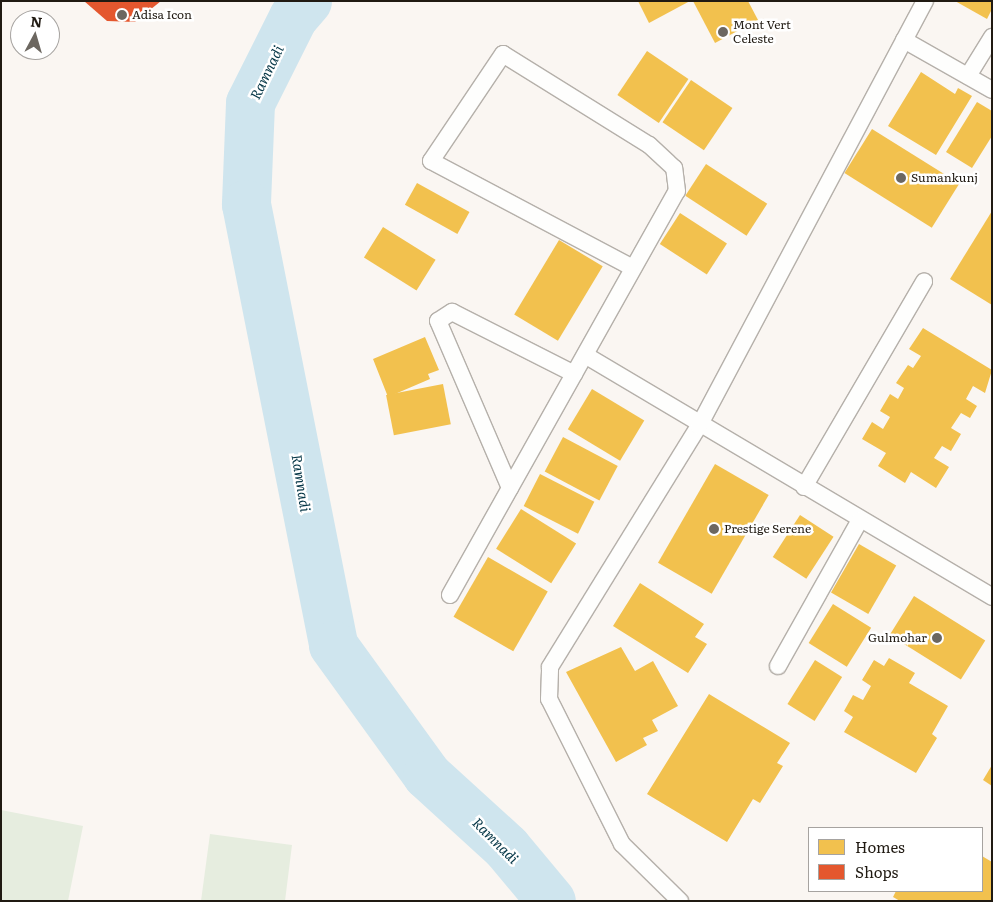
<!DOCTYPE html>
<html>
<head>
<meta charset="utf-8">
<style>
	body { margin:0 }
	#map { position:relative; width:993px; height:902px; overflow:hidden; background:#faf6f2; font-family:Literata,serif }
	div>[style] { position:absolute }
	.green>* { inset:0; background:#e6eddf }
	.homes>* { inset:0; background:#f2c14e; transform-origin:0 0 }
	.shops>* { inset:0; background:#e4572e }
	.river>* { height:49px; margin:-24.5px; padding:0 24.5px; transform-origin:24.5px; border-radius:24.5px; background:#cfe5ee }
	.roads { filter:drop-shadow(1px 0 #b5b0aa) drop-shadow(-1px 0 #b5b0aa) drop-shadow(0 1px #b5b0aa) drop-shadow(0 -1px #b5b0aa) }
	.service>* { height:16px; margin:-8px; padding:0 8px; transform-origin:8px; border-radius:8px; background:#fefefd }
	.dots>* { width:14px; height:14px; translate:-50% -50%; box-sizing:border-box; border:2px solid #fff; border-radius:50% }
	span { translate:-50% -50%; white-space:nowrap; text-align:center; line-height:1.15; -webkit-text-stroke:5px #fff; paint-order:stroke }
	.poi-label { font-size:12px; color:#201a12 }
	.left { translate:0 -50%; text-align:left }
	.right { translate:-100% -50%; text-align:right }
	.water-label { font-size:14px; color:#053646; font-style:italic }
	.frame { position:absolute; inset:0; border:2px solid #201a12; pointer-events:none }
	.legend { position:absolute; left:808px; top:827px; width:175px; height:65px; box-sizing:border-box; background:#fff; border:1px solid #a6a3a0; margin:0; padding:6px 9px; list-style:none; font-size:15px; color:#201a12 }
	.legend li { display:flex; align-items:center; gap:10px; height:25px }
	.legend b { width:25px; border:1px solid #a6a3a0 }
	.north { position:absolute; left:10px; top:10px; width:50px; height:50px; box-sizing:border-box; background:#fff; border:1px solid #a6a3a0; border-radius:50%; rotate:6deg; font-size:14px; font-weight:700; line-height:20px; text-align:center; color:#201a12 }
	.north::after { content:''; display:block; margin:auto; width:18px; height:22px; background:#6c6760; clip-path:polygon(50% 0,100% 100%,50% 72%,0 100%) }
</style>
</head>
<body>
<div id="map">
	<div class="green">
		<div style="clip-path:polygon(1px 810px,83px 826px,68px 901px,1px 901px)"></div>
		<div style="clip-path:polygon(210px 834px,292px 845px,285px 901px,201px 901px)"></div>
	</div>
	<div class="homes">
		<div style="clip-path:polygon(638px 1px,690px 1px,649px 23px)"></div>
		<div style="clip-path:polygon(693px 1px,748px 1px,758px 20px,715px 43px)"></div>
		<div style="clip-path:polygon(955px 1px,992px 1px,992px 9px,987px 19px)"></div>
		<div style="left:647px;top:51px;width:50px;height:53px;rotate:34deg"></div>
		<div style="clip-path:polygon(921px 72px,955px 94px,958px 88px,972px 96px,936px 155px,888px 126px)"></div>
		<div style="left:691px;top:80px;width:50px;height:51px;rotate:34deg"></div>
		<div style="clip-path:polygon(977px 102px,992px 111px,992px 136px,972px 168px,946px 152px)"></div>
		<div style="left:872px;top:129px;width:103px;height:52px;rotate:32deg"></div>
		<div style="left:706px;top:164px;width:73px;height:38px;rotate:33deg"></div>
		<div style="left:417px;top:183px;width:60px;height:25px;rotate:29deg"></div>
		<div style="clip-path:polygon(992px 211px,992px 305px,950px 279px)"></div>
		<div style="left:680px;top:213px;width:56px;height:37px;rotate:33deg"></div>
		<div style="left:383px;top:227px;width:62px;height:36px;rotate:32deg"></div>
		<div style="left:559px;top:240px;width:51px;height:87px;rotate:31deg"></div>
		<div style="clip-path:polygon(923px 328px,992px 370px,985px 393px,973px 386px,966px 399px,977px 406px,970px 418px,961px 413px,951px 428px,961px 434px,951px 451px,942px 446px,934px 458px,949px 467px,936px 488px,911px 472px,905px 483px,878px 466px,886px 453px,862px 439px,872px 422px,883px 429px,890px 417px,880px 411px,890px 394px,898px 399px,904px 388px,896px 383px,908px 365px,913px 368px,921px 356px,909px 349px)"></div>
		<div style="clip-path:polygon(425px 337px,439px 370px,428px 374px,430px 379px,388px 397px,373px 359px)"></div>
		<div style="left:443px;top:384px;width:41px;height:58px;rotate:79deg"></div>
		<div style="left:592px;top:389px;width:61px;height:47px;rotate:31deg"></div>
		<div style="left:563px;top:437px;width:62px;height:39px;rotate:28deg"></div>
		<div style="left:715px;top:464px;width:62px;height:114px;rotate:30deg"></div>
		<div style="left:540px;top:474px;width:61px;height:36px;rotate:27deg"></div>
		<div style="left:521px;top:509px;width:65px;height:47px;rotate:32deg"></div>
		<div style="left:800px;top:515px;width:40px;height:50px;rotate:33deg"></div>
		<div style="left:859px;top:544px;width:43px;height:56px;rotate:30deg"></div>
		<div style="left:488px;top:557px;width:69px;height:69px;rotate:30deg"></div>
		<div style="clip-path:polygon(640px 583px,704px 624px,695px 637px,707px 644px,688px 673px,613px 626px)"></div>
		<div style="left:914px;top:596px;width:84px;height:46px;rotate:32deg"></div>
		<div style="left:833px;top:604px;width:45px;height:46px;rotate:32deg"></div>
		<div style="clip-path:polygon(621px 647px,635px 671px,653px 661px,678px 706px,652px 720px,658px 731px,643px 738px,647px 745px,616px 762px,566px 672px)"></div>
		<div style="clip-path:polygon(889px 658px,915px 673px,909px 683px,948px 706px,932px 734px,937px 738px,916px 773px,844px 732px,853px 717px,844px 711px,853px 695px,863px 700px,871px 686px,862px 680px,874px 660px,884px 666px)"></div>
		<div style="left:815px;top:660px;width:32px;height:52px;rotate:32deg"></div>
		<div style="clip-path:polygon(709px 694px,790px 743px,777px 763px,783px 766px,760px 803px,753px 799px,727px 842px,647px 794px)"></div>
		<div style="clip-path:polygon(992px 765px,992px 786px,983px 780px)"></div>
		<div style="clip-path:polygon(982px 856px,992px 862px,992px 901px,900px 901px,893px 897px,896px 891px,982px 891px)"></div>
	</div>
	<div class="shops">
		<div style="clip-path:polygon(84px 1px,161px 1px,135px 22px,107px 21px)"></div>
	</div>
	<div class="river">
		<div style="left:307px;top:1px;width:21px;rotate:131deg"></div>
		<div style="left:293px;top:17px;width:96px;rotate:116.6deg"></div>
		<div style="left:250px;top:103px;width:101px;rotate:92.3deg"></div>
		<div style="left:246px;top:204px;width:449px;rotate:78.8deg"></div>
		<div style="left:333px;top:645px;width:160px;rotate:54.1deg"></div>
		<div style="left:427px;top:775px;width:107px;rotate:42.3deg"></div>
		<div style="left:506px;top:847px;width:70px;rotate:50.2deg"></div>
	</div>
	<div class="roads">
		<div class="service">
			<div style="left:904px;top:40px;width:101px;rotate:29.6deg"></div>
			<div style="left:968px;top:76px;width:46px;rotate:-58.4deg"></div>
			<div style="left:585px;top:355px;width:474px;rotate:30.7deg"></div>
			<div style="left:804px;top:487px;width:238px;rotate:-59.7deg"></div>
			<div style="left:510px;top:488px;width:182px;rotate:-113.3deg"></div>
			<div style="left:438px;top:321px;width:17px;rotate:-33deg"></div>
			<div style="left:452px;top:312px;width:137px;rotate:26.9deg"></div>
			<div style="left:450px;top:595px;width:463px;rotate:-60.7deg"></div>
			<div style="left:677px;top:191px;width:23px;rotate:-97deg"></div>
			<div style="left:674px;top:168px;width:34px;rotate:-137deg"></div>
			<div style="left:649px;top:145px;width:172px;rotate:-148.1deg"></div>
			<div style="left:503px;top:54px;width:129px;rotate:123.9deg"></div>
			<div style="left:431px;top:161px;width:226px;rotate:27.9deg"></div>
			<div style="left:778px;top:666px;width:167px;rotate:-60.7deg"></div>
			<div style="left:680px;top:901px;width:81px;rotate:-135.5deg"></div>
			<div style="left:622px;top:844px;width:162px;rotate:-116.7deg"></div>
			<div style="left:549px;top:699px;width:32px;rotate:-88deg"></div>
			<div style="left:550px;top:667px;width:283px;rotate:-58.3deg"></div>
			<div style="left:699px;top:426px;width:481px;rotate:-62deg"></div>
		</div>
	</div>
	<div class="dots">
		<div style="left:122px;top:15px;background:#6c6760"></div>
		<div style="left:723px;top:32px;background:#6c6760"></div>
		<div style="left:901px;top:178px;background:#6c6760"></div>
		<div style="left:714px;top:529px;background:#6c6760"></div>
		<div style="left:937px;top:638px;background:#6c6760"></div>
	</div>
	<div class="poi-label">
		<span class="left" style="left:132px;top:15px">Adisa Icon</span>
		<span class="left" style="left:733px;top:32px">Mont Vert<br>Celeste</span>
		<span class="left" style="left:911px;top:178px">Sumankunj</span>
		<span class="left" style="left:724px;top:529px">Prestige Serene</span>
		<span class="right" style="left:927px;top:638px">Gulmohar</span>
	</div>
	<div class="water-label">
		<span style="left:266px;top:72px;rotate:-64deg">Ramnadi</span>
		<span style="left:302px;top:483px;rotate:81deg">Ramnadi</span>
		<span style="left:496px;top:840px;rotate:45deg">Ramnadi</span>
	</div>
	<div class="frame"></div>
	<ul class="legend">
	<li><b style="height:14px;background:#f2c14e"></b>Homes</li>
	<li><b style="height:14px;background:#e4572e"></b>Shops</li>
	</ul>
	<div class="north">N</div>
</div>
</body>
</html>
